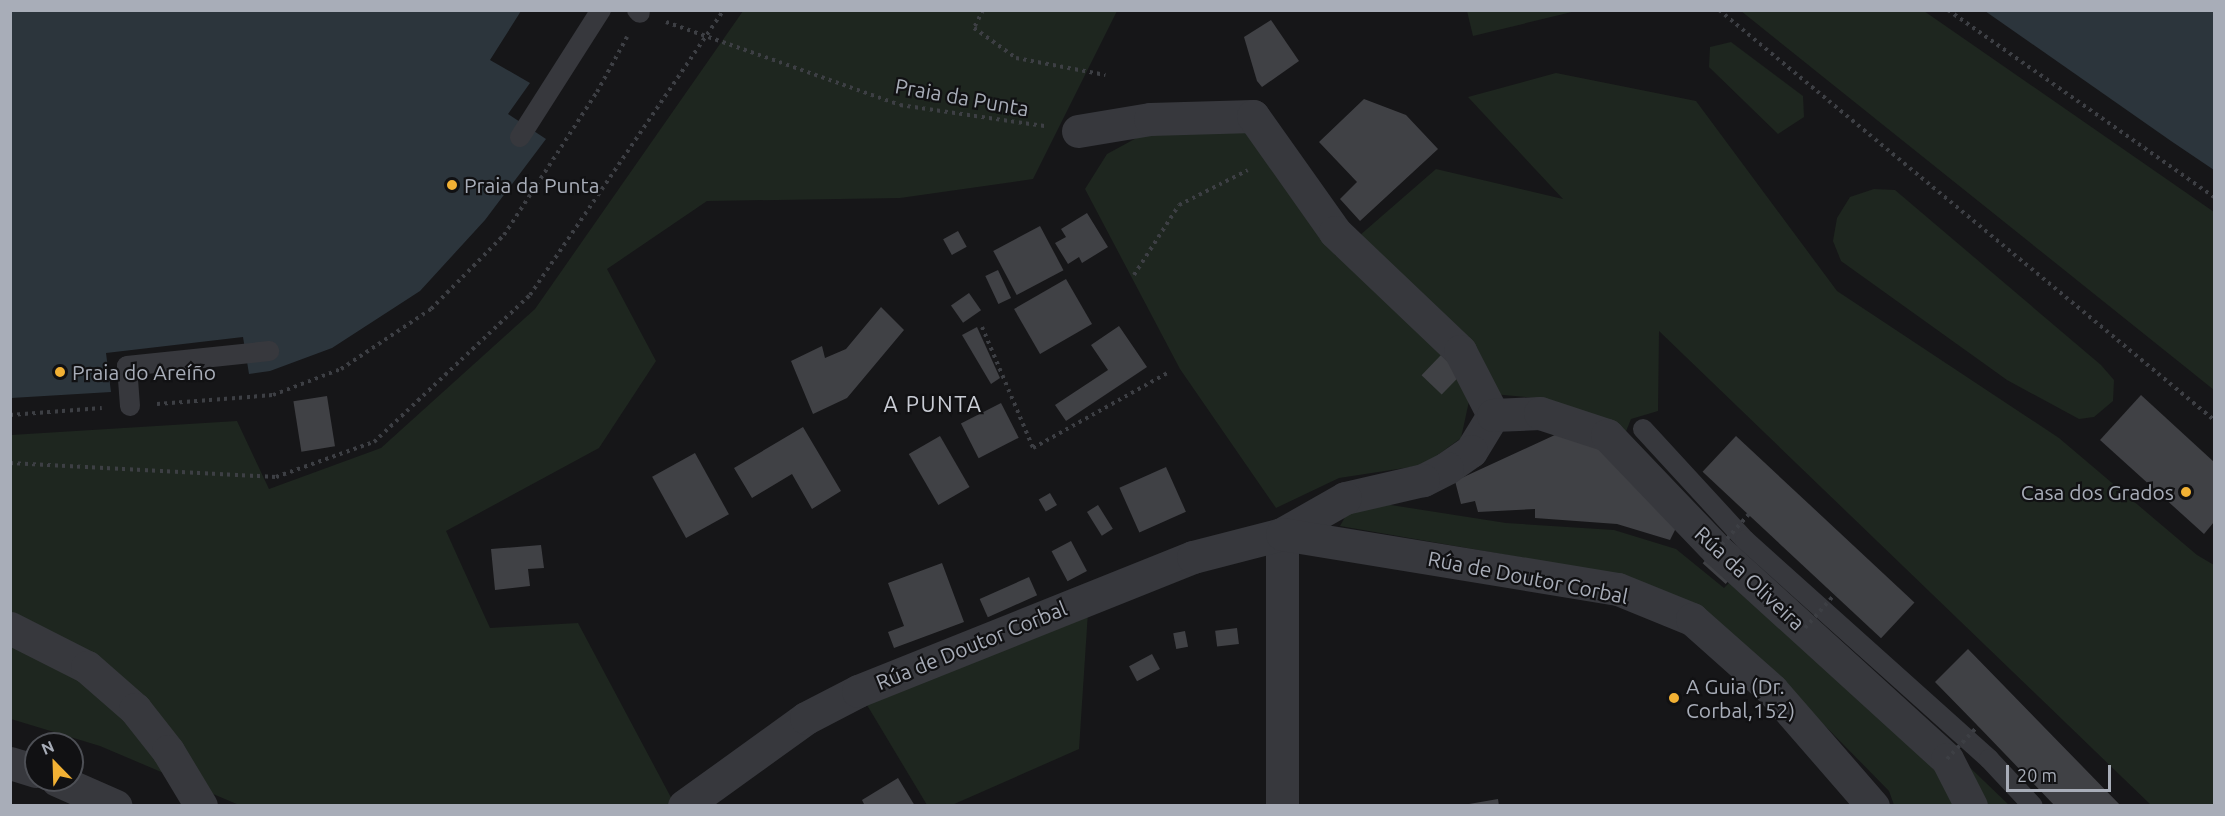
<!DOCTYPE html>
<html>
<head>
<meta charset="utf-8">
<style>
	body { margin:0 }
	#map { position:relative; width:2225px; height:816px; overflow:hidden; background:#161618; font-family:Ubuntu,sans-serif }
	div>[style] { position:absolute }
	.green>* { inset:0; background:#1e261f }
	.water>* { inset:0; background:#2c353c }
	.building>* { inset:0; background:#404145; transform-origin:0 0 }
	.path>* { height:4px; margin-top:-2px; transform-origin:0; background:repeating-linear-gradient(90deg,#3d3f44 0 3px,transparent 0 7.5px) }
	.service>* { height:20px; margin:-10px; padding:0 10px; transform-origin:10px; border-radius:10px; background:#37383d }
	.minor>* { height:33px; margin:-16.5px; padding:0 16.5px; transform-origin:16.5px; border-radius:16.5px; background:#37383d }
	.path-bridge>* { height:4px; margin-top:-2px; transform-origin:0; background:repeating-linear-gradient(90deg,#3d3f44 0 3px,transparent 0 7.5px) }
	.dots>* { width:16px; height:16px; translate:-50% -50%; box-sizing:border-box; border:3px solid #111113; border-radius:50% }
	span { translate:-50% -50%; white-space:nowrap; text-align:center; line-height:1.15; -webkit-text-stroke:4.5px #111113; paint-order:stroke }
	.street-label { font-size:21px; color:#a8adb8 }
	.poi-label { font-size:21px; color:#a8adb8 }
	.left { translate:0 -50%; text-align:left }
	.right { translate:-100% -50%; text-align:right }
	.neighbourhood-label { font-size:22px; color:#c9ccd4; letter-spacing:1.5px }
	.frame { position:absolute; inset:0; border:12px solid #a8adb8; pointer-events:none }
	.north { position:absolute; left:24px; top:732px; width:60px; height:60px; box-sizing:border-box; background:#111113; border:2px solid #4d4f55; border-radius:50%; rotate:337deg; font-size:16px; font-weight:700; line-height:24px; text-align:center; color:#a8adb8 }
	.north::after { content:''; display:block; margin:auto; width:21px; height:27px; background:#f2b134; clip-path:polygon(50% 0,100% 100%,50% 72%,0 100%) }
	.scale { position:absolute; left:2006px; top:765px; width:105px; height:27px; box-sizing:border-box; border:3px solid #a8adb8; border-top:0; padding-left:8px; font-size:18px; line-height:21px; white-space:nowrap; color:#a8adb8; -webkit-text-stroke:4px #111113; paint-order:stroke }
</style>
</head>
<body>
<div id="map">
	<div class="green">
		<div style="clip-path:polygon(743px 11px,1117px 11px,1033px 179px,900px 198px,707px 201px,607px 269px,656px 361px,599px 448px,446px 531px,490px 628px,578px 623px,675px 805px,239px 805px,100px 746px,11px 719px,11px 435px,237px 421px,269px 489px,381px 448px,535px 309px)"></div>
		<div style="clip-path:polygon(1467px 11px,1467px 10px,1576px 11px,1473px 36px)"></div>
		<div style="clip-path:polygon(1741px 11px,1924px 11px,2214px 212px,2214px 390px)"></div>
		<div style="clip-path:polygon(1731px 42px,1803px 96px,1804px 117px,1778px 134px,1709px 67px,1710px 47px)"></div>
		<div style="clip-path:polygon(1556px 73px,1696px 101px,1837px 291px,2059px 438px,2197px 555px,2214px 565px,2214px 805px,2151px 805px,1659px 331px,1658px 411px,1631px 419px,1623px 439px,1536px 398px,1471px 392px,1461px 438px,1424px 465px,1339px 478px,1276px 508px,1180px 369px,1085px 189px,1107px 154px,1153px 129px,1245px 128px,1336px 256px,1436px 169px,1563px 199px,1468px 97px)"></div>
		<div style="clip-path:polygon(1874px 189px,1895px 190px,2101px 365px,2114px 380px,2113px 401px,2094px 417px,2079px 419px,2007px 380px,1841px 261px,1833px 241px,1837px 218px,1850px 197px)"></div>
		<div style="clip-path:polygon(1378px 503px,1506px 523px,1614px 530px,1676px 549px,1724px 588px,1734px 578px,1943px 768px,1963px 805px,1894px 805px,1889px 791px,1781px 681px,1622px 575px,1340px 526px,1350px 508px)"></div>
		<div style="clip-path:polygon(1088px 612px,1079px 749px,952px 805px,927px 805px,867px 705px)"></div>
		<div style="clip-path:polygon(1959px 757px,2009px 805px,1984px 805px)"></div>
	</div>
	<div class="water">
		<div style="clip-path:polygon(11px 11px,521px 11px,490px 60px,530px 83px,508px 114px,546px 139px,485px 220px,420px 291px,332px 348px,270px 371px,249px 374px,243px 337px,106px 353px,111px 392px,11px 398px)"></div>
		<div style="clip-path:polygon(1985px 11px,2214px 11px,2214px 170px,2171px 141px)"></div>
	</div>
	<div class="building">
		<div style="clip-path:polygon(1271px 20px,1299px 61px,1262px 87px,1257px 81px,1244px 37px)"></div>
		<div style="clip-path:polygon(1364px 99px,1406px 115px,1438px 149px,1360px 221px,1340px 199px,1357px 182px,1319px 142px)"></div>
		<div style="clip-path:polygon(1087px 213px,1108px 247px,1082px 263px,1079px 257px,1068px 264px,1055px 243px,1066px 237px,1061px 229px)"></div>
		<div style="left:1040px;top:226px;width:50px;height:53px;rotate:62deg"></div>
		<div style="left:958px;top:231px;width:18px;height:17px;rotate:61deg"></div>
		<div style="left:998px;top:270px;width:31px;height:14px;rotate:65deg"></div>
		<div style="left:1066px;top:279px;width:52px;height:60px;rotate:60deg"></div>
		<div style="left:969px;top:293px;width:21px;height:22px;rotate:55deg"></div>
		<div style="clip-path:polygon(881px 307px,904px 330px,847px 398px,813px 414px,791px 361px,822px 346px,825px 358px,846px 349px)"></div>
		<div style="clip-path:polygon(1119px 326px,1147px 367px,1066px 421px,1055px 405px,1108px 370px,1091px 345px)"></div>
		<div style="clip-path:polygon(977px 327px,1000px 378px,991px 384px,962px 335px)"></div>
		<div style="left:1441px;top:355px;width:28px;height:28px;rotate:44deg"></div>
		<div style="clip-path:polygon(2141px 395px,2214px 462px,2214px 522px,2204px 534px,2100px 440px)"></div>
		<div style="left:327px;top:396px;width:51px;height:34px;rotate:81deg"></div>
		<div style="left:1001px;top:403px;width:39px;height:45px;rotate:63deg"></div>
		<div style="clip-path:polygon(803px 427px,841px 491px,812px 509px,792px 474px,752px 498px,734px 468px)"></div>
		<div style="clip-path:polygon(1557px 434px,1598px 443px,1678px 524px,1670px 540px,1617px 524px,1535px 518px,1535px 509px,1478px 512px,1475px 501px,1461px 504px,1455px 481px)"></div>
		<div style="left:940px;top:436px;width:59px;height:36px;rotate:60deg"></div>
		<div style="left:1736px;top:436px;width:244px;height:49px;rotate:43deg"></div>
		<div style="left:695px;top:453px;width:70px;height:49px;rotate:61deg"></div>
		<div style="left:1166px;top:467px;width:49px;height:51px;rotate:66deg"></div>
		<div style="left:1050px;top:493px;width:14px;height:13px;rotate:60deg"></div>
		<div style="left:1098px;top:505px;width:28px;height:13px;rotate:58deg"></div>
		<div style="left:1071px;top:541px;width:34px;height:22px;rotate:62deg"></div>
		<div style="clip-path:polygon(541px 545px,544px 568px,528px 569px,530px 586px,495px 590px,491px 549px)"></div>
		<div style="left:1710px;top:555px;width:31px;height:11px;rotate:42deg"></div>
		<div style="clip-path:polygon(942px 563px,964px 622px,894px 648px,888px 632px,904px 626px,888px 583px)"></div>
		<div style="left:1029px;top:577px;width:20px;height:54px;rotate:66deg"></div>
		<div style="left:1237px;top:628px;width:16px;height:22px;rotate:83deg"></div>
		<div style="left:1185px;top:631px;width:16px;height:12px;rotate:79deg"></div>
		<div style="clip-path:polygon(1968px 649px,2121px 806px,2055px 806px,1978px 726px,1935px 682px)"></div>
		<div style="left:1152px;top:654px;width:17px;height:26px;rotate:62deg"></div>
		<div style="clip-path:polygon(898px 778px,915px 806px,865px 806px,862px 800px)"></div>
		<div style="clip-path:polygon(1498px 799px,1499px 806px,1469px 806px,1469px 804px)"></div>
	</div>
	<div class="path">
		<div style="left:983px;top:10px;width:20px;rotate:117deg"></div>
		<div style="left:974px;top:28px;width:52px;rotate:35.5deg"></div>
		<div style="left:1016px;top:58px;width:91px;rotate:10.8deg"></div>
		<div style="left:1719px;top:10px;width:643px;rotate:39.63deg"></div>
		<div style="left:1948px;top:10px;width:325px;rotate:35.1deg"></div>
		<div style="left:666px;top:22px;width:248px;rotate:19.5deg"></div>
		<div style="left:900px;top:105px;width:146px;rotate:8.3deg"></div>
		<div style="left:1134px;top:275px;width:83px;rotate:-57.3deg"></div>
		<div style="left:1179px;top:205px;width:77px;rotate:-26.9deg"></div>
		<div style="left:982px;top:327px;width:131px;rotate:67.1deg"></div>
		<div style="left:1033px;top:448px;width:156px;rotate:-29.2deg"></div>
		<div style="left:157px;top:404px;width:116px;rotate:-4.4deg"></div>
		<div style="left:273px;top:395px;width:73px;rotate:-20.9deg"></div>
		<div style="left:341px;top:369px;width:108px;rotate:-33.7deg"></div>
		<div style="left:431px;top:309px;width:104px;rotate:-45.4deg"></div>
		<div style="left:504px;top:235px;width:171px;rotate:-57deg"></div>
		<div style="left:597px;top:92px;width:63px;rotate:-61.4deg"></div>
		<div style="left:10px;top:415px;width:92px;rotate:-4.4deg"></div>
		<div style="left:10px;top:463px;width:266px;rotate:3deg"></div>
		<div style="left:276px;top:477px;width:104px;rotate:-19.7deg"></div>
		<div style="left:374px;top:442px;width:214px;rotate:-43.3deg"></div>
		<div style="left:530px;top:295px;width:345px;rotate:-55.8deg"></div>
	</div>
	<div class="service">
		<div style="left:637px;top:10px;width:4px;rotate:45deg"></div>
		<div style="left:520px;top:137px;width:151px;rotate:-57.5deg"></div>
		<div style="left:130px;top:406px;width:40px;rotate:-94.3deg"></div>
		<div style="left:127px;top:366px;width:143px;rotate:-6deg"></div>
		<div style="left:1643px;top:429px;width:151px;rotate:47.4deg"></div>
		<div style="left:1745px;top:540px;width:328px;rotate:41.9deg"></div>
		<div style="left:1989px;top:759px;width:64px;rotate:46.9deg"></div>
	</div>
	<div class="minor">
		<div style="left:1078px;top:131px;width:73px;rotate:-9.5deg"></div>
		<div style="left:1150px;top:119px;width:103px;rotate:-1.7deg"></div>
		<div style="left:1253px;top:116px;width:142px;rotate:54.7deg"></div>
		<div style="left:1335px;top:232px;width:173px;rotate:43.6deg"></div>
		<div style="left:1460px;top:351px;width:72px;rotate:62.7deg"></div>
		<div style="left:1493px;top:415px;width:42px;rotate:121.4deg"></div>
		<div style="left:1471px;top:451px;width:29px;rotate:145deg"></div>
		<div style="left:1447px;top:468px;width:27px;rotate:153deg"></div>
		<div style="left:1423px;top:480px;width:80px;rotate:167deg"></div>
		<div style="left:1345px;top:498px;width:73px;rotate:150.3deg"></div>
		<div style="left:1282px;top:534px;width:272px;rotate:90deg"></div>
		<div style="left:1493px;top:415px;width:47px;rotate:-2.4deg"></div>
		<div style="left:1540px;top:413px;width:71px;rotate:18.2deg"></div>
		<div style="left:1607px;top:435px;width:159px;rotate:46.3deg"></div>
		<div style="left:1717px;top:550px;width:311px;rotate:42.3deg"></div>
		<div style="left:1947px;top:759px;width:53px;rotate:62.9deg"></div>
		<div style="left:10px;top:628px;width:86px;rotate:26.9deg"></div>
		<div style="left:87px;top:667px;width:64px;rotate:41.2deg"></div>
		<div style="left:135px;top:709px;width:53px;rotate:51.8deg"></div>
		<div style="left:168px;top:751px;width:64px;rotate:59deg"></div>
		<div style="left:10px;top:763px;width:27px;rotate:17deg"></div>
		<div style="left:57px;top:780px;width:64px;rotate:23.8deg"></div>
		<div style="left:684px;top:806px;width:150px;rotate:-35.8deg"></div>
		<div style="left:806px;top:718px;width:59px;rotate:-27.4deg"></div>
		<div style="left:858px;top:691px;width:361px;rotate:-21.8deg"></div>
		<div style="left:1193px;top:557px;width:92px;rotate:-14.5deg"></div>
		<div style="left:1282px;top:534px;width:340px;rotate:9.3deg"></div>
		<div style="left:1618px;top:589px;width:80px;rotate:22.1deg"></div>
		<div style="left:1692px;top:619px;width:107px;rotate:41.6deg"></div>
		<div style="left:1772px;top:690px;width:154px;rotate:49deg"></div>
	</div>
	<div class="path-bridge">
		<div style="left:1717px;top:550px;width:48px;rotate:-48.4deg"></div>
		<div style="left:1805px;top:628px;width:47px;rotate:-48.5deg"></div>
		<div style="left:1947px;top:759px;width:45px;rotate:-46.8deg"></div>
	</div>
	<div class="dots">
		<div style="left:452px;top:185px;background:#f2b134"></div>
		<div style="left:60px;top:372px;background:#f2b134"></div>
		<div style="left:2186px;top:492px;background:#f2b134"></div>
		<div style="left:1674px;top:698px;background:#f2b134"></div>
	</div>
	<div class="street-label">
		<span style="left:962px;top:97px;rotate:10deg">Praia da Punta</span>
		<span style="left:1528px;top:577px;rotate:11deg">Rúa de Doutor Corbal</span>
		<span style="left:1750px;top:578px;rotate:43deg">Rúa da Oliveira</span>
		<span style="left:971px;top:645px;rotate:-22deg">Rúa de Doutor Corbal</span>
	</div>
	<div class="poi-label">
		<span class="left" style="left:464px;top:185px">Praia da Punta</span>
		<span class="left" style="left:72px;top:372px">Praia do Areíño</span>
		<span class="right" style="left:2174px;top:492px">Casa dos Grados</span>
		<span class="left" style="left:1686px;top:698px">A Guia (Dr.<br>Corbal,152)</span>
	</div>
	<div class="neighbourhood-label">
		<span style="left:933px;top:404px">A PUNTA</span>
	</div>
	<div class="frame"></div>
	<div class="north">N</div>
	<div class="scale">20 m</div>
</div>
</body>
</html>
